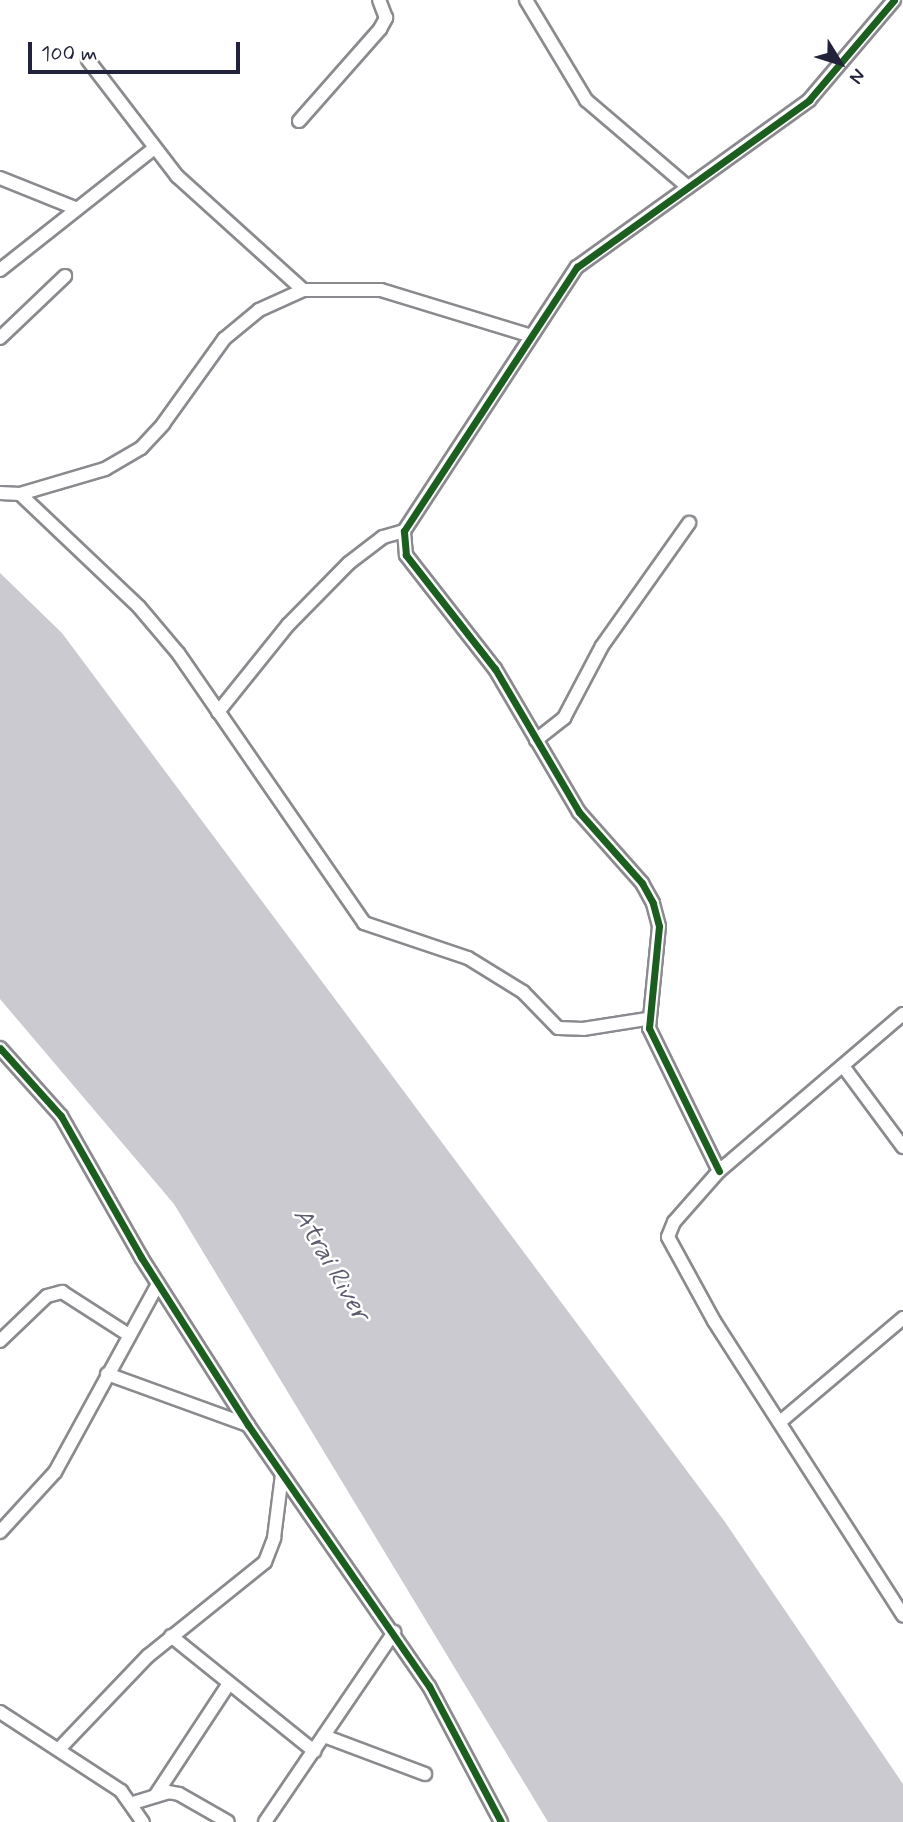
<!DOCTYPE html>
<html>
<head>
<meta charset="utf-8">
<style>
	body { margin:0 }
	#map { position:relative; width:903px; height:1822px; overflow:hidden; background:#fff; font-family:Mynerve,sans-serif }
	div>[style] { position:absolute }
	.water>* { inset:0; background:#cacad0 }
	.roads { filter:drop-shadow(2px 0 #8a8a8f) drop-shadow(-2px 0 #8a8a8f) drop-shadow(0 2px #8a8a8f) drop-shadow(0 -2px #8a8a8f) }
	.street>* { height:12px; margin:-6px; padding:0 6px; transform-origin:6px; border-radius:6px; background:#fff }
	.cycleway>* { height:7px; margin:-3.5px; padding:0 3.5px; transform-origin:3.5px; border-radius:3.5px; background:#1b5e20 }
	span { translate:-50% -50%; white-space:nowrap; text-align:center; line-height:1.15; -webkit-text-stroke:5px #fff; paint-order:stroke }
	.water-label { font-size:26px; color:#5c5c6f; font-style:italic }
	.north { position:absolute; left:805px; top:28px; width:70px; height:70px; -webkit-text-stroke:5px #fff; paint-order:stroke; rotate:128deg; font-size:19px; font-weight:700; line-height:28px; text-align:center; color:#22223b }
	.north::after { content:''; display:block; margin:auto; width:24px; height:32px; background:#22223b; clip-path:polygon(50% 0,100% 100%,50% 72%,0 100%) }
	.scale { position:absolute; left:28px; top:42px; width:212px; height:32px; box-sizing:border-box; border:4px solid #22223b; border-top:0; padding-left:9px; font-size:21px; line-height:24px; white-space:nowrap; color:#22223b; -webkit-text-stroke:5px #fff; paint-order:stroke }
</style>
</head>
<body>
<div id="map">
	<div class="water">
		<div style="clip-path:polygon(0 573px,62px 633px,725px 1522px,903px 1784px,903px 1822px,548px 1822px,174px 1204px,0 999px)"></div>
	</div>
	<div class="roads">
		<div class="street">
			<div style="left:526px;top:0;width:117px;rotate:59deg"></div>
			<div style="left:586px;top:100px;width:134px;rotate:40.5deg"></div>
			<div style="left:88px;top:60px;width:146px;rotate:52.5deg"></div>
			<div style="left:177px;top:176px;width:170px;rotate:42.1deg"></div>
			<div style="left:299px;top:121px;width:123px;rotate:-48.6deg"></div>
			<div style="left:380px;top:29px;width:13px;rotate:-61deg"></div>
			<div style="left:386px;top:18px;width:19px;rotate:-111deg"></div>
			<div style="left:0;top:178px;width:81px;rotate:21.8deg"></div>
			<div style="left:0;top:270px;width:195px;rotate:-38.3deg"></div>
			<div style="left:0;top:338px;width:90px;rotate:-43.6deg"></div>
			<div style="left:0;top:493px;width:20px;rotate:3deg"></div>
			<div style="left:20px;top:494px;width:89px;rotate:-16.4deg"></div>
			<div style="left:105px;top:469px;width:42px;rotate:-30.3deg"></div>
			<div style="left:141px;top:448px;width:33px;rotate:-47deg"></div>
			<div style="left:163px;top:424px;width:105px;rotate:-54.3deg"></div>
			<div style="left:224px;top:339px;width:45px;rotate:-39.6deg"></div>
			<div style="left:259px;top:310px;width:48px;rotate:-24.4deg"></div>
			<div style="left:303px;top:290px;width:78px"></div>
			<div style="left:381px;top:290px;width:154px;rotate:17deg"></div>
			<div style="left:20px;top:494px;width:164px;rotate:43.5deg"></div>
			<div style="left:139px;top:607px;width:60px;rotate:49.7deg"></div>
			<div style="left:178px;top:653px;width:328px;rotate:55.4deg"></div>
			<div style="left:364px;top:923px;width:110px;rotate:18.6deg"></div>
			<div style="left:468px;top:958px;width:65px;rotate:31.7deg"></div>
			<div style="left:523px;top:992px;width:50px;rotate:45.8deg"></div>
			<div style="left:558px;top:1028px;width:25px;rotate:2deg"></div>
			<div style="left:583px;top:1029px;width:65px;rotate:-8.9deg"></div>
			<div style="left:218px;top:712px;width:112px;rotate:-51.2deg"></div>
			<div style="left:288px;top:625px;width:87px;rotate:-45.5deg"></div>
			<div style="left:349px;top:563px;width:43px;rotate:-37.4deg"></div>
			<div style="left:383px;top:537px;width:22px;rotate:-16deg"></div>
			<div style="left:536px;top:740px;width:36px;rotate:-38deg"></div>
			<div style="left:564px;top:718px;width:81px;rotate:-62.2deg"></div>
			<div style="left:602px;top:646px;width:151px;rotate:-54.7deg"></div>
			<div style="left:903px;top:1014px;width:242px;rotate:139.5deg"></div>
			<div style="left:719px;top:1171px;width:68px;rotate:131.4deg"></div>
			<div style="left:674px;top:1222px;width:16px;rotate:112deg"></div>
			<div style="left:668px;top:1237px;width:96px;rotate:61.3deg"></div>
			<div style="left:714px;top:1321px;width:350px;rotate:57.3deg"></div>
			<div style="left:0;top:1048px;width:91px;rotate:48.1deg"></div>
			<div style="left:61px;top:1116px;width:162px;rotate:60.4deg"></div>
			<div style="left:141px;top:1257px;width:199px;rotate:57.5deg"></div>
			<div style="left:248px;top:1425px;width:318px;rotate:55.3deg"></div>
			<div style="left:429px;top:1686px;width:154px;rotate:62.1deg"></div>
			<div style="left:843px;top:1066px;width:101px;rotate:53.5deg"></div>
			<div style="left:719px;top:1171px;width:159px;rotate:-116.1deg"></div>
			<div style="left:649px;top:1028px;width:102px;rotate:-84.4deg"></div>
			<div style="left:659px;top:926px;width:24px;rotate:-105deg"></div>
			<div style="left:653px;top:903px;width:23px;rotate:-119deg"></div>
			<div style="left:642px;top:883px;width:95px;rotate:-131.6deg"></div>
			<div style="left:579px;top:812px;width:166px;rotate:-120.4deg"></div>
			<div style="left:495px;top:669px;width:145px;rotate:-128deg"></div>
			<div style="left:406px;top:555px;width:24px;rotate:-95deg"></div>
			<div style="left:404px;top:531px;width:316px;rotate:-56.8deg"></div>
			<div style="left:577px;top:267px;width:286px;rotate:-35.7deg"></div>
			<div style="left:809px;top:100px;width:131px;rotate:-49.6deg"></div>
			<div style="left:0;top:1341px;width:65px;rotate:-43.8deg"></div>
			<div style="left:47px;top:1296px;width:16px;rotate:-15deg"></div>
			<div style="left:62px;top:1292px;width:80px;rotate:32.7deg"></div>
			<div style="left:107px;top:1374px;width:150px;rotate:19.9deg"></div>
			<div style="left:780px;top:1422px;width:161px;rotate:-40.2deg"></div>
			<div style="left:0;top:1532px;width:81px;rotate:-47.5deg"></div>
			<div style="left:55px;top:1472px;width:214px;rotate:-61.3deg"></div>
			<div style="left:171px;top:1636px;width:184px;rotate:38.8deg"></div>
			<div style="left:0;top:1712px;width:145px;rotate:33.1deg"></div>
			<div style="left:121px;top:1791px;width:38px;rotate:55deg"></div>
			<div style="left:324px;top:1736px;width:108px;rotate:20.6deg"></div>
			<div style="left:59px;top:1749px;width:129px;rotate:-46.3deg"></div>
			<div style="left:148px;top:1656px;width:150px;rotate:-38.8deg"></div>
			<div style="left:265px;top:1562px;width:26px;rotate:-69deg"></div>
			<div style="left:274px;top:1538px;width:64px;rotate:-82.8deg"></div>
			<div style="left:155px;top:1796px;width:133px;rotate:-56.7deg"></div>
			<div style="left:133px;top:1803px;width:37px;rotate:-17deg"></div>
			<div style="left:168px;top:1792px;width:11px;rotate:10deg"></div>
			<div style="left:179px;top:1794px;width:56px;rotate:29.7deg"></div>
			<div style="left:265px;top:1822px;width:230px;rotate:-55.8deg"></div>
		</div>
	</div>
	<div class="cycleway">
		<div style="left:0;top:1048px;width:91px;rotate:48.1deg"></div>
		<div style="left:61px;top:1116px;width:162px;rotate:60.4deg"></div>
		<div style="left:141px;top:1257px;width:199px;rotate:57.5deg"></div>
		<div style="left:248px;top:1425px;width:318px;rotate:55.3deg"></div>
		<div style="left:429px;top:1686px;width:154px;rotate:62.1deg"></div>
		<div style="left:719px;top:1171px;width:159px;rotate:-116.1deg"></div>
		<div style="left:649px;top:1028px;width:102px;rotate:-84.4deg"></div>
		<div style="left:659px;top:926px;width:24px;rotate:-105deg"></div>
		<div style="left:653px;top:903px;width:23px;rotate:-119deg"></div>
		<div style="left:642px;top:883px;width:95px;rotate:-131.6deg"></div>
		<div style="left:579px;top:812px;width:166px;rotate:-120.4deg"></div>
		<div style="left:495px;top:669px;width:145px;rotate:-128deg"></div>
		<div style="left:406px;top:555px;width:24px;rotate:-95deg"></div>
		<div style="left:404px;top:531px;width:316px;rotate:-56.8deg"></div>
		<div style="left:577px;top:267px;width:286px;rotate:-35.7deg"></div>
		<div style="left:809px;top:100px;width:131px;rotate:-49.6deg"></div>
	</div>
	<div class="water-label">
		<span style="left:330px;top:1265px;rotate:60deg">Atrai River</span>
	</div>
	<div class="north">N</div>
	<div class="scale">100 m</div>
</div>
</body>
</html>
